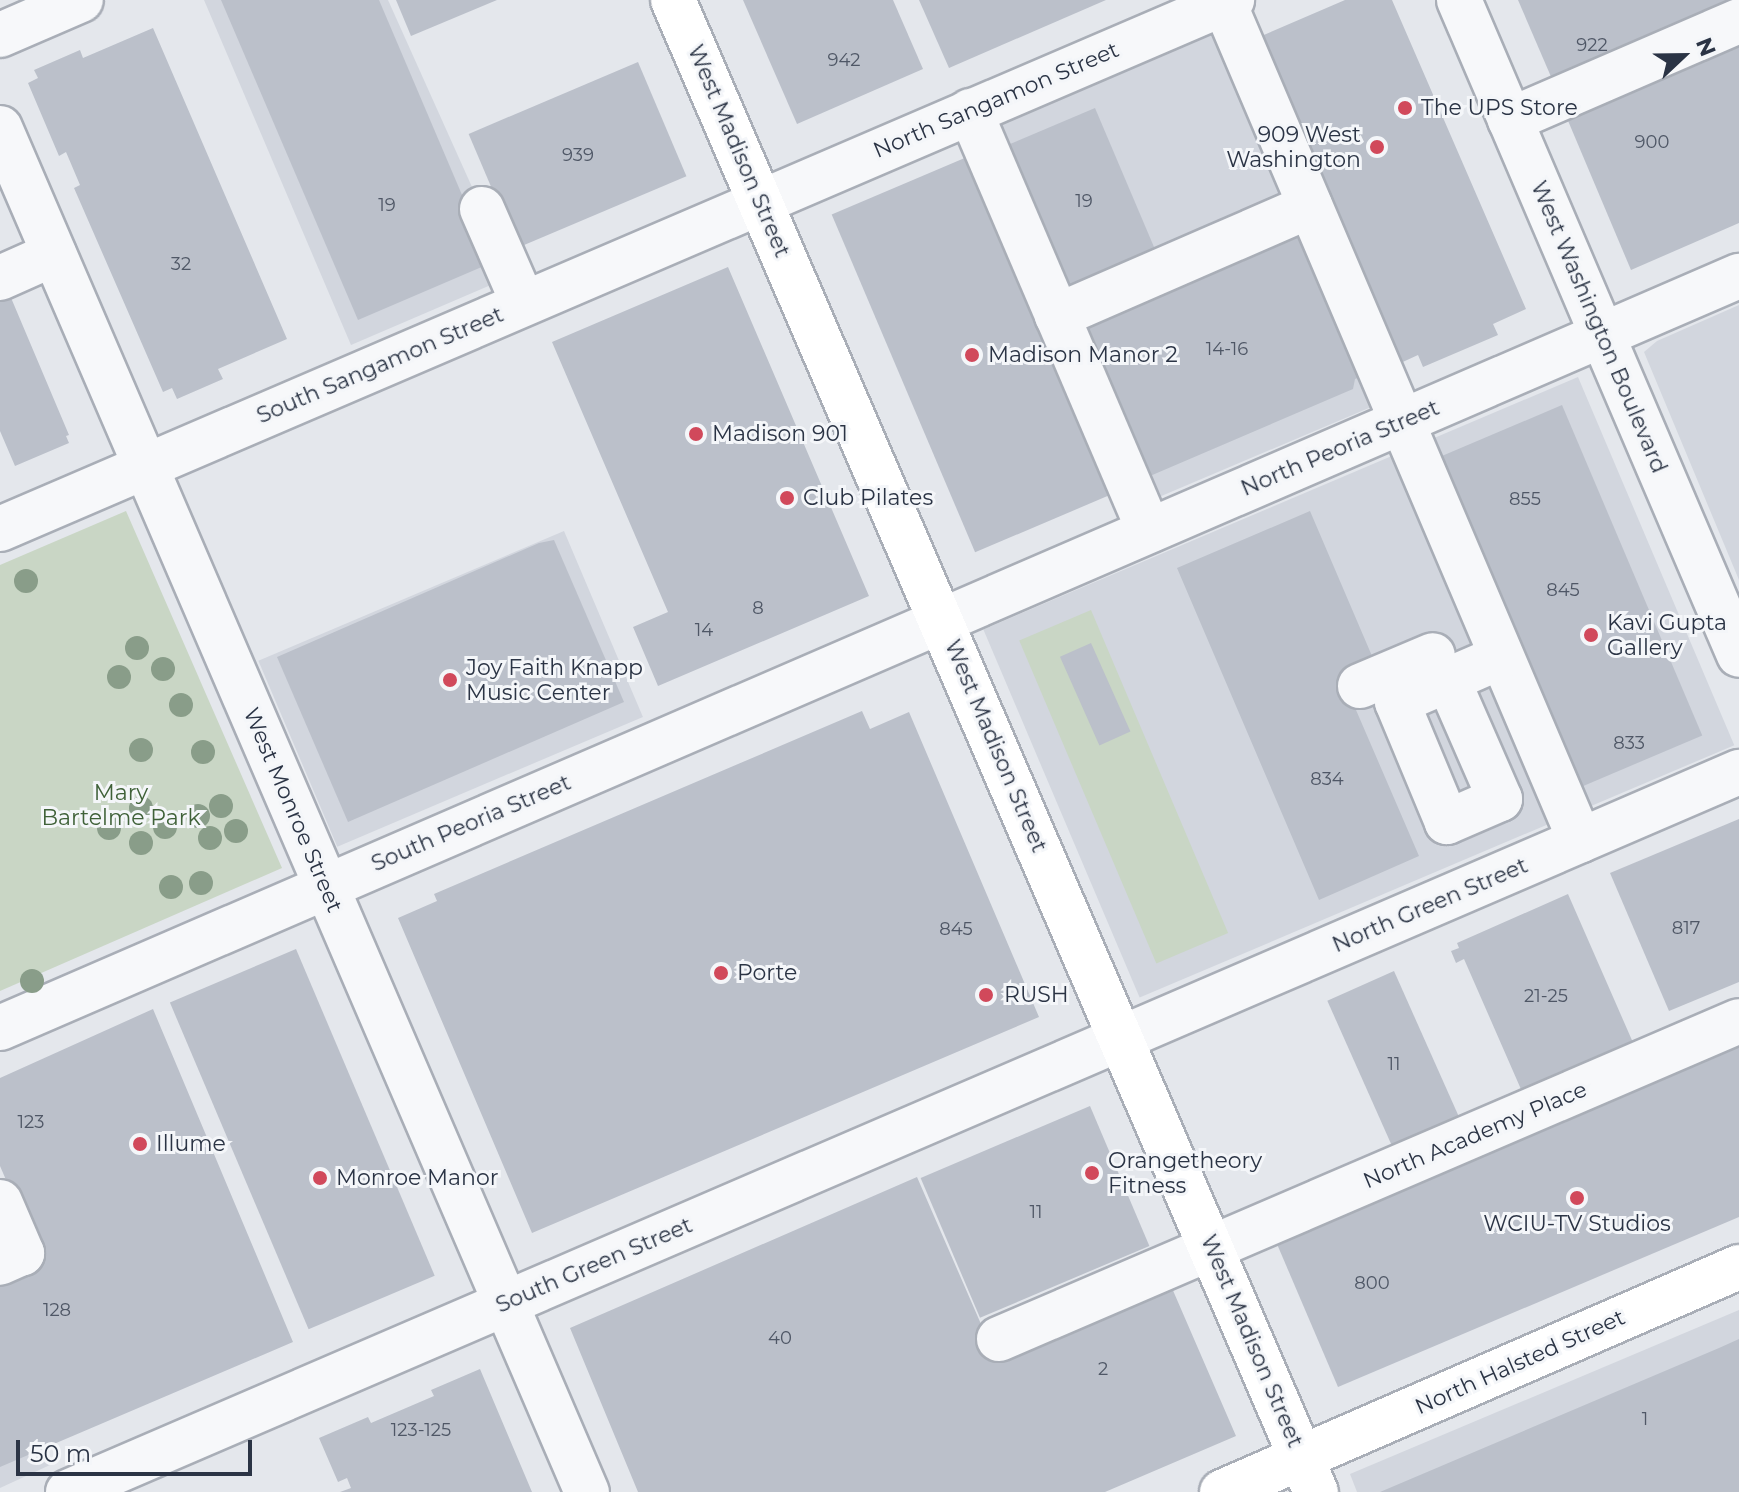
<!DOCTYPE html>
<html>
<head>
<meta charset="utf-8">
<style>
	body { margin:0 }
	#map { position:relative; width:1739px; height:1492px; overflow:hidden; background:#e4e7ec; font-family:Montserrat,sans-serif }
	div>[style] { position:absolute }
	.built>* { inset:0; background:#d2d6de; transform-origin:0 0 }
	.green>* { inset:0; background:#c9d6c5; transform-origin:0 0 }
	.building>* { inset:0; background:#bbc0ca; transform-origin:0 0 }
	.roads { filter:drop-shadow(2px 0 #a9aeb7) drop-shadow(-2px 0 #a9aeb7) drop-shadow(0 2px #a9aeb7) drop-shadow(0 -2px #a9aeb7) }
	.minor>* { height:44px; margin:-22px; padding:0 22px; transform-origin:22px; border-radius:22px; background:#f7f8fa }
	.major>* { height:44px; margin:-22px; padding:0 22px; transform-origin:22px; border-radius:22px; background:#fff }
	.trees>* { width:24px; height:24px; margin:-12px; border-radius:50%; background:#899d89 }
	.dots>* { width:22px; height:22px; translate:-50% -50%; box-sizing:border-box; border:4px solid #f4f6f9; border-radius:50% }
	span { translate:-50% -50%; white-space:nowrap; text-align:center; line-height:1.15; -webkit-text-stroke:6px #f4f6f9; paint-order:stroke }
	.number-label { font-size:18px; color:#4f5766 }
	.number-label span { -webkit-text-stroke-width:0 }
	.street-label { font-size:22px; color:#2b3445 }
	.poi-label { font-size:22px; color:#2b3445 }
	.left { translate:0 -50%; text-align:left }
	.right { translate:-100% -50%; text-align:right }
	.park-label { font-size:22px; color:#3f6138 }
	.north { position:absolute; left:1643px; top:16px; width:80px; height:80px; -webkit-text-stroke:6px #f4f6f9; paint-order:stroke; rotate:68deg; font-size:22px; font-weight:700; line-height:32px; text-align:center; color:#2b3445 }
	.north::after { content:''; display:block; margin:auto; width:28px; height:36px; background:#2b3445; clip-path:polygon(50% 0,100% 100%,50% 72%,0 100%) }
	.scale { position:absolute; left:16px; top:1440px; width:236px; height:36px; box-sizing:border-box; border:4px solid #2b3445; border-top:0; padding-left:10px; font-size:24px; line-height:28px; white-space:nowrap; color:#2b3445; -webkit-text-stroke:6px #f4f6f9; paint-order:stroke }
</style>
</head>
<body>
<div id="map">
	<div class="built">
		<div style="clip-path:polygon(204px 0,388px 0,512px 276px,351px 345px)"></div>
		<div style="left:1232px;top:25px;width:406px;height:274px;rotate:67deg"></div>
		<div style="clip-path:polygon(1739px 305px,1739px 580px,1644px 352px,1657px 341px)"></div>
		<div style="left:1578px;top:377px;width:400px;height:646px;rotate:67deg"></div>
		<div style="left:564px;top:531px;width:202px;height:332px;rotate:67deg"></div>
		<div style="clip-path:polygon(1739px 1310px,1739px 1491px,1357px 1492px,1350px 1474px)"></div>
		<div style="clip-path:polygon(0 1347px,50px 1465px,0 1488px)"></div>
	</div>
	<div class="green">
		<div style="clip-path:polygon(126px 511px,282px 868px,0 991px,0 565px)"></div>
		<div style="left:1091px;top:610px;width:351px;height:78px;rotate:67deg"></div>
	</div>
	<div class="building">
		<div style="clip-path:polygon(221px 0,379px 0,491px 263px,358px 320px)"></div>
		<div style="clip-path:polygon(396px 0,497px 0,411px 36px)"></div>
		<div style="clip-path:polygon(743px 0,893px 0,923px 69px,797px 124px)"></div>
		<div style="clip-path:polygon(919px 0,1106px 0,949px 68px)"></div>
		<div style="clip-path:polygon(1345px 0,1392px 0,1526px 309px,1493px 324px,1498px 335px,1423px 367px,1418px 355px,1394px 366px,1252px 40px)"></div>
		<div style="clip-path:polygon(1518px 0,1739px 0,1555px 86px)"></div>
		<div style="clip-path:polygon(153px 28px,287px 339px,218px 369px,223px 379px,177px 399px,172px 388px,163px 392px,74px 188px,80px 185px,66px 152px,59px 156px,28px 83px,38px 78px,34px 70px,80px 50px,83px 58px)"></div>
		<div style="clip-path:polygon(1739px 40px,1739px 223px,1631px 270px,1566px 116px)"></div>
		<div style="left:638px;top:62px;width:124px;height:184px;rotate:67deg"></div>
		<div style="left:1095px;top:108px;width:167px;height:93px;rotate:67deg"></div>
		<div style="left:967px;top:157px;width:367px;height:147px;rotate:67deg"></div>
		<div style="clip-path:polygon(1296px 233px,1311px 235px,1370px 373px,1355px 379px,1353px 389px,1150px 476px,1085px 324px)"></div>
		<div style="clip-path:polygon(728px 267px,869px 596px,658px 686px,633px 627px,668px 612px,552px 342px)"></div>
		<div style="clip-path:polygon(9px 293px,69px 435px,66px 436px,69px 443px,15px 466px,0 431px,0 297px)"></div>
		<div style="left:1562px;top:405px;width:359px;height:142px;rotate:67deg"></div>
		<div style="clip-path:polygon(1310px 511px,1378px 670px,1353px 703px,1419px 856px,1319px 900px,1177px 568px)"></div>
		<div style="clip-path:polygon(554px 540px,624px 702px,348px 822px,277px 657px,539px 543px)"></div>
		<div style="left:1091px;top:643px;width:97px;height:34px;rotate:66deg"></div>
		<div style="clip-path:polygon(862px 711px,870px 729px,909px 712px,1039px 1017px,532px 1233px,398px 918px,437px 901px,434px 894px)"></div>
		<div style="clip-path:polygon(1739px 819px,1739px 982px,1669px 1011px,1610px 873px)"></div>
		<div style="clip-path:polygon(1568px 894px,1638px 1054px,1527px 1103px,1464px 959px,1456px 963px,1451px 951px,1459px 948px,1457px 943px)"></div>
		<div style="left:296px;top:949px;width:355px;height:137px;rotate:67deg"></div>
		<div style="left:1394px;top:971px;width:170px;height:73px;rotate:66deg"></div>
		<div style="clip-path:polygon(153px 1009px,293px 1342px,0 1467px,0 1271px,46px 1252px,39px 1237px,32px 1240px,0 1166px,0 1078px)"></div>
		<div style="clip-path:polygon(1739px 1039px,1739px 1217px,1338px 1387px,1274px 1237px)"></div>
		<div style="left:1090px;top:1106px;width:152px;height:184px;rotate:67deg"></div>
		<div style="clip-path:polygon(917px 1177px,991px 1347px,1165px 1272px,1236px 1436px,1105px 1492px,638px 1492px,570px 1328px)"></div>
		<div style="clip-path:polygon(1739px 1339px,1739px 1492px,1380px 1492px,1719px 1348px)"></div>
		<div style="clip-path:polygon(480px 1369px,532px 1492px,340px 1492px,351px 1488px,347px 1478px,338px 1482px,319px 1438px,368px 1417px,371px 1423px,434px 1396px,431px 1390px)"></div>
	</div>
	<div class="roads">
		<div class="minor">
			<div style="left:1459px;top:0;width:712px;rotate:66.85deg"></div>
			<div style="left:1224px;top:3px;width:910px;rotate:66.96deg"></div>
			<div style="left:0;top:35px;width:88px;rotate:-23.4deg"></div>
			<div style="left:970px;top:111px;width:456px;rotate:66.9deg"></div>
			<div style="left:1510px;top:120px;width:249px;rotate:-23.4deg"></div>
			<div style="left:0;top:128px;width:1485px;rotate:66.72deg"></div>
			<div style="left:482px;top:209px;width:103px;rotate:66.4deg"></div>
			<div style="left:0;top:278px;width:59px;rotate:-24deg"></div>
			<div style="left:1057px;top:316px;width:276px;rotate:-23.5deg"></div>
			<div style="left:0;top:529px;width:1341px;rotate:-23.24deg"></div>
			<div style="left:1448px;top:680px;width:130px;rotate:66.4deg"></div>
			<div style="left:1500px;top:799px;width:58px;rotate:156.5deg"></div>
			<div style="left:1447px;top:822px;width:130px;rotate:-112.6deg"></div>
			<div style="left:1397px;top:702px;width:56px;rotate:-23.3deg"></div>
			<div style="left:1448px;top:680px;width:58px;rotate:-23.5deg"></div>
			<div style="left:1360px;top:686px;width:79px;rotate:-23deg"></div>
			<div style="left:0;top:1028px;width:1895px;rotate:-23.39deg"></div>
			<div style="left:0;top:1202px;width:56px;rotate:66.7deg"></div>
			<div style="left:22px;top:1253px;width:24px;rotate:156deg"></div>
			<div style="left:999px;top:1339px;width:805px;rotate:-23.25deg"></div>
			<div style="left:68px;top:1492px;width:1820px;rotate:-23.31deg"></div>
		</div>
		<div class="major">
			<div style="left:673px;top:0;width:1625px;rotate:66.69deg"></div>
			<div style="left:1222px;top:1492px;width:564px;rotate:-23.52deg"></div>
		</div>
	</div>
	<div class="trees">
		<div style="left:26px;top:581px"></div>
		<div style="left:137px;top:648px"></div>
		<div style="left:163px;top:669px"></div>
		<div style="left:119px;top:677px"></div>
		<div style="left:181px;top:705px"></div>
		<div style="left:141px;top:750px"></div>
		<div style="left:203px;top:752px"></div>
		<div style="left:221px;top:806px"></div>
		<div style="left:141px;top:808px"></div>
		<div style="left:198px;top:816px"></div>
		<div style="left:165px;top:827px"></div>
		<div style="left:109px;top:828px"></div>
		<div style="left:236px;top:831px"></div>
		<div style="left:210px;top:838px"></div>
		<div style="left:141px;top:843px"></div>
		<div style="left:201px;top:883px"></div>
		<div style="left:171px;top:887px"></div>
		<div style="left:32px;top:981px"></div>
	</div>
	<div class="dots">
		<div style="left:1405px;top:108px;background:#d1495b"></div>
		<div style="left:1377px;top:147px;background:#d1495b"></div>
		<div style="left:972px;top:355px;background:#d1495b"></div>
		<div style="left:696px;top:434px;background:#d1495b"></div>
		<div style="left:787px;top:498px;background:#d1495b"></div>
		<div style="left:1591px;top:635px;background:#d1495b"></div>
		<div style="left:450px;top:680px;background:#d1495b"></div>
		<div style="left:721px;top:973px;background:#d1495b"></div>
		<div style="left:986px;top:995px;background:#d1495b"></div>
		<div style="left:140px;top:1144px;background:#d1495b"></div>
		<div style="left:1092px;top:1173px;background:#d1495b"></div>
		<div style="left:320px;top:1178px;background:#d1495b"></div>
		<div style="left:1577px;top:1198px;background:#d1495b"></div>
	</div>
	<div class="number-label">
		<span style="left:1592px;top:45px">922</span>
		<span style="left:844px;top:60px">942</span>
		<span style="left:1652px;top:142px">900</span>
		<span style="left:578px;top:155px">939</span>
		<span style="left:1084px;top:201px">19</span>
		<span style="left:387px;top:205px">19</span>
		<span style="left:181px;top:264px">32</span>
		<span style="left:1227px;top:349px">14-16</span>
		<span style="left:1525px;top:499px">855</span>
		<span style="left:1563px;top:590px">845</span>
		<span style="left:758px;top:608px">8</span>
		<span style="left:704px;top:630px">14</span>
		<span style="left:1629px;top:743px">833</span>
		<span style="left:1327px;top:779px">834</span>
		<span style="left:1686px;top:928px">817</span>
		<span style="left:956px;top:929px">845</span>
		<span style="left:1546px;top:996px">21-25</span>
		<span style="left:1394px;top:1064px">11</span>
		<span style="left:31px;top:1122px">123</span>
		<span style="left:1036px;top:1212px">11</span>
		<span style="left:1372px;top:1283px">800</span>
		<span style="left:57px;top:1310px">128</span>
		<span style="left:780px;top:1338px">40</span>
		<span style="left:1103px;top:1369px">2</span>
		<span style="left:1645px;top:1419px">1</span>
		<span style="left:421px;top:1430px">123-125</span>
	</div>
	<div class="street-label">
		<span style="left:996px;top:100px;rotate:-23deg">North Sangamon Street</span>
		<span style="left:739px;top:151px;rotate:67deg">West Madison Street</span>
		<span style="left:1599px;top:327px;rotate:67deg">West Washington Boulevard</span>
		<span style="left:380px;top:365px;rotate:-23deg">South Sangamon Street</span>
		<span style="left:1340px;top:448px;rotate:-23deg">North Peoria Street</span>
		<span style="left:996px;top:746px;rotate:67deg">West Madison Street</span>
		<span style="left:293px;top:810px;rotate:67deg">West Monroe Street</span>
		<span style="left:471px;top:823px;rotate:-23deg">South Peoria Street</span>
		<span style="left:1430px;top:905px;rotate:-23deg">North Green Street</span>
		<span style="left:1475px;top:1135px;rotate:-23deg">North Academy Place</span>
		<span style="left:594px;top:1265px;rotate:-23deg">South Green Street</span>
		<span style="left:1252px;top:1341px;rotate:67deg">West Madison Street</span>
		<span style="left:1520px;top:1362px;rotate:-24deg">North Halsted Street</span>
	</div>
	<div class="poi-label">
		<span class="left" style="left:1421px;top:108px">The UPS Store</span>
		<span class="right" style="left:1361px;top:147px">909 West<br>Washington</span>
		<span class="left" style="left:988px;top:355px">Madison Manor 2</span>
		<span class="left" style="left:712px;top:434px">Madison 901</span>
		<span class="left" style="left:803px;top:498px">Club Pilates</span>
		<span class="left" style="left:1607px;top:635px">Kavi Gupta<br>Gallery</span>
		<span class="left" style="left:466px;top:680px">Joy Faith Knapp<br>Music Center</span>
		<span class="left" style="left:737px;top:973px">Porte</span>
		<span class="left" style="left:1004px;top:995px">RUSH</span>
		<span class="left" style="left:156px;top:1144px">Illume</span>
		<span class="left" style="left:1108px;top:1173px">Orangetheory<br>Fitness</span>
		<span class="left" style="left:336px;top:1178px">Monroe Manor</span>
		<span style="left:1577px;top:1224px">WCIU-TV Studios</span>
	</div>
	<div class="park-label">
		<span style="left:121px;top:805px">Mary<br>Bartelme Park</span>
	</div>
	<div class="north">N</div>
	<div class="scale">50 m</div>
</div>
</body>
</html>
